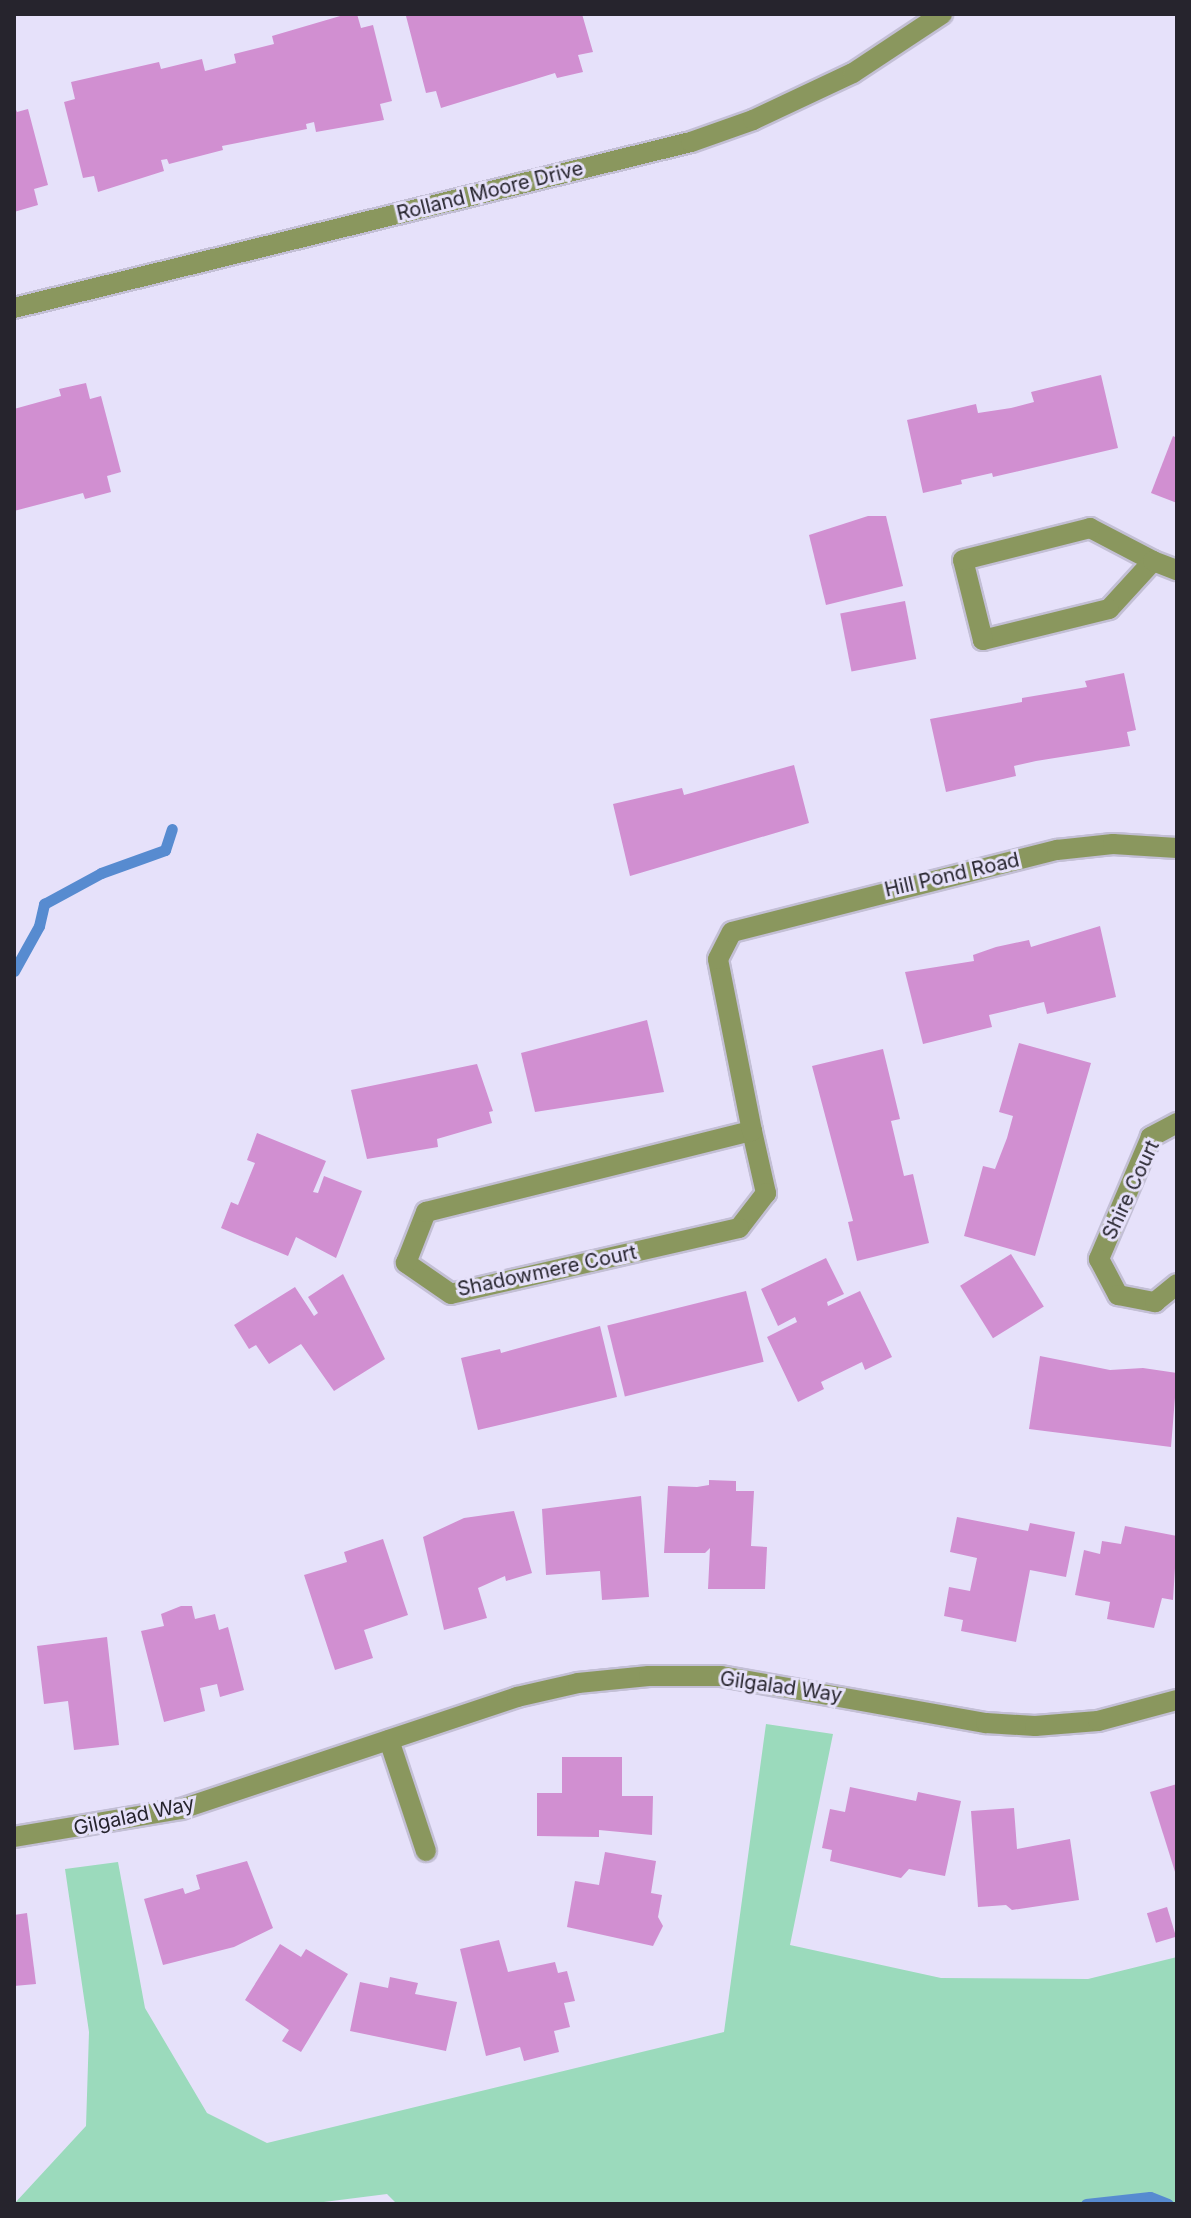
<!DOCTYPE html>
<html>
<head>
<meta charset="utf-8">
<style>
	body { margin:0 }
	#map { position:relative; width:1191px; height:2218px; overflow:hidden; background:#e6e1fa; font-family:Inter,sans-serif }
	div>[style] { position:absolute }
	.green>* { inset:0; background:#9bdabc }
	.stream>* { height:11px; margin:-5.5px; padding:0 5.5px; transform-origin:5.5px; border-radius:5.5px; background:#578bd0 }
	.building>* { inset:0; background:#d18fd1; transform-origin:0 0 }
	.roads { filter:drop-shadow(2px 0 #c3bfd5) drop-shadow(-2px 0 #c3bfd5) drop-shadow(0 2px #c3bfd5) drop-shadow(0 -2px #c3bfd5) }
	.minor>* { height:20px; margin:-10px; padding:0 10px; transform-origin:10px; border-radius:10px; background:#8a975e }
	span { translate:-50% -50%; white-space:nowrap; text-align:center; line-height:1.15; -webkit-text-stroke:6px #e6e1fa; paint-order:stroke }
	.street-label { font-size:20px; color:#26242d }
	.frame { position:absolute; inset:0; border:16px solid #26242d; pointer-events:none }
</style>
</head>
<body>
<div id="map">
	<div class="green">
		<div style="clip-path:polygon(766px 1724px,833px 1734px,790px 1945px,941px 1978px,1088px 1979px,1177px 1957px,1177px 2204px,397px 2204px,387px 2194px,308px 2204px,14px 2204px,86px 2126px,89px 2032px,65px 1869px,118px 1862px,145px 2008px,207px 2113px,267px 2143px,724px 2032px)"></div>
	</div>
	<div class="stream">
		<div style="left:14px;top:971px;width:51px;rotate:-60.9deg"></div>
		<div style="left:39px;top:926px;width:23px;rotate:-77deg"></div>
		<div style="left:44px;top:904px;width:65px;rotate:-28.5deg"></div>
		<div style="left:101px;top:873px;width:68px;rotate:-19.8deg"></div>
		<div style="left:165px;top:850px;width:22px;rotate:-72deg"></div>
		<div style="left:1086px;top:2204px;width:64px;rotate:-6.2deg"></div>
		<div style="left:1150px;top:2197px;width:19px;rotate:21deg"></div>
	</div>
	<div class="building">
		<div style="clip-path:polygon(347px 14px,357px 14px,361px 28px,373px 25px,392px 101px,380px 104px,384px 120px,316px 132px,314px 122px,306px 124px,307px 129px,222px 146px,223px 150px,169px 164px,167px 159px,161px 160px,164px 171px,98px 192px,94px 176px,83px 178px,64px 102px,75px 99px,71px 82px,159px 62px,161px 69px,202px 59px,205px 71px,236px 63px,234px 54px,274px 44px,272px 36px)"></div>
		<div style="clip-path:polygon(416px 14px,582px 14px,593px 52px,578px 55px,583px 72px,557px 78px,555px 73px,441px 108px,436px 91px,426px 93px,406px 16px)"></div>
		<div style="clip-path:polygon(14px 105px,17px 112px,28px 109px,48px 185px,34px 189px,38px 205px,14px 212px)"></div>
		<div style="clip-path:polygon(1101px 375px,1118px 448px,993px 477px,992px 473px,961px 480px,962px 484px,923px 493px,907px 420px,976px 404px,978px 413px,1011px 408px,1034px 402px,1031px 392px)"></div>
		<div style="clip-path:polygon(86px 383px,90px 399px,101px 396px,121px 472px,107px 476px,111px 492px,85px 499px,83px 493px,14px 511px,14px 409px,61px 396px,59px 389px)"></div>
		<div style="clip-path:polygon(1173px 436px,1177px 438px,1177px 503px,1151px 493px)"></div>
		<div style="clip-path:polygon(868px 516px,886px 516px,903px 586px,826px 605px,809px 535px)"></div>
		<div style="left:905px;top:601px;width:59px;height:66px;rotate:79deg"></div>
		<div style="clip-path:polygon(1124px 673px,1136px 730px,1127px 732px,1130px 746px,1036px 761px,1014px 766px,1016px 776px,946px 792px,930px 719px,1022px 702px,1022px 698px,1087px 687px,1085px 681px)"></div>
		<div style="clip-path:polygon(794px 765px,809px 823px,630px 876px,613px 804px,682px 788px,684px 795px)"></div>
		<div style="clip-path:polygon(1100px 926px,1116px 997px,1047px 1014px,1044px 1002px,989px 1015px,992px 1027px,923px 1044px,905px 972px,974px 961px,973px 955px,996px 947px,1029px 940px,1031px 947px)"></div>
		<div style="clip-path:polygon(647px 1020px,664px 1092px,535px 1112px,521px 1053px)"></div>
		<div style="clip-path:polygon(1019px 1043px,1091px 1063px,1035px 1256px,964px 1236px,983px 1166px,995px 1169px,1007px 1138px,1013px 1116px,999px 1112px)"></div>
		<div style="clip-path:polygon(883px 1049px,900px 1119px,891px 1121px,904px 1176px,913px 1174px,929px 1243px,857px 1261px,848px 1222px,853px 1221px,812px 1066px)"></div>
		<div style="clip-path:polygon(477px 1064px,493px 1111px,489px 1112px,492px 1123px,437px 1139px,438px 1147px,367px 1159px,351px 1090px)"></div>
		<div style="clip-path:polygon(257px 1133px,326px 1161px,313px 1192px,318px 1193px,324px 1176px,362px 1191px,336px 1258px,296px 1237px,288px 1256px,221px 1228px,231px 1202px,238px 1205px,255px 1163px,247px 1160px)"></div>
		<div style="left:1011px;top:1254px;width:62px;height:60px;rotate:58deg"></div>
		<div style="clip-path:polygon(826px 1258px,844px 1294px,827px 1302px,828px 1306px,860px 1291px,892px 1357px,865px 1370px,862px 1362px,821px 1382px,824px 1389px,798px 1402px,767px 1337px,797px 1322px,795px 1317px,778px 1326px,761px 1289px)"></div>
		<div style="clip-path:polygon(343px 1274px,385px 1359px,334px 1391px,301px 1344px,269px 1364px,256px 1345px,249px 1349px,234px 1325px,295px 1287px,314px 1316px,318px 1313px,308px 1297px)"></div>
		<div style="left:746px;top:1291px;width:73px;height:143px;rotate:76deg"></div>
		<div style="clip-path:polygon(600px 1326px,617px 1397px,478px 1430px,461px 1358px,500px 1349px,501px 1353px)"></div>
		<div style="clip-path:polygon(1040px 1356px,1110px 1370px,1143px 1368px,1177px 1373px,1171px 1447px,1029px 1429px)"></div>
		<div style="clip-path:polygon(709px 1480px,736px 1481px,736px 1491px,754px 1491px,751px 1546px,767px 1547px,765px 1589px,708px 1589px,710px 1548px,705px 1553px,664px 1553px,668px 1486px,697px 1487px,709px 1485px)"></div>
		<div style="clip-path:polygon(641px 1496px,649px 1597px,602px 1600px,600px 1571px,546px 1575px,542px 1509px)"></div>
		<div style="clip-path:polygon(514px 1511px,532px 1573px,506px 1581px,505px 1576px,478px 1588px,487px 1618px,444px 1630px,423px 1537px,464px 1518px)"></div>
		<div style="clip-path:polygon(957px 1517px,1028px 1531px,1030px 1523px,1075px 1532px,1066px 1577px,1030px 1570px,1016px 1642px,961px 1631px,963px 1620px,944px 1616px,949px 1587px,970px 1591px,977px 1558px,950px 1552px)"></div>
		<div style="clip-path:polygon(1125px 1526px,1177px 1536px,1173px 1600px,1162px 1598px,1154px 1628px,1107px 1619px,1110px 1602px,1075px 1595px,1084px 1550px,1100px 1554px,1102px 1541px,1121px 1544px)"></div>
		<div style="clip-path:polygon(383px 1539px,408px 1615px,364px 1630px,373px 1658px,335px 1670px,304px 1575px,347px 1562px,344px 1552px)"></div>
		<div style="clip-path:polygon(181px 1606px,192px 1606px,195px 1619px,215px 1614px,219px 1630px,228px 1627px,244px 1690px,220px 1697px,217px 1684px,200px 1688px,205px 1711px,164px 1722px,141px 1631px,164px 1626px,161px 1614px)"></div>
		<div style="clip-path:polygon(107px 1637px,119px 1745px,74px 1750px,68px 1701px,44px 1704px,37px 1646px)"></div>
		<div style="clip-path:polygon(562px 1757px,622px 1757px,622px 1796px,653px 1796px,652px 1835px,599px 1830px,599px 1837px,537px 1836px,537px 1793px,562px 1793px)"></div>
		<div style="clip-path:polygon(1177px 1784px,1177px 1875px,1176px 1875px,1150px 1792px)"></div>
		<div style="clip-path:polygon(850px 1787px,916px 1801px,918px 1792px,961px 1801px,945px 1876px,909px 1869px,901px 1878px,830px 1861px,832px 1850px,822px 1848px,830px 1809px,845px 1812px)"></div>
		<div style="clip-path:polygon(1014px 1808px,1017px 1849px,1070px 1839px,1079px 1900px,1012px 1910px,1006px 1905px,978px 1907px,971px 1811px)"></div>
		<div style="clip-path:polygon(605px 1852px,656px 1861px,651px 1893px,662px 1895px,658px 1917px,663px 1926px,653px 1946px,567px 1927px,575px 1881px,599px 1885px)"></div>
		<div style="clip-path:polygon(247px 1861px,273px 1928px,234px 1947px,163px 1965px,144px 1899px,183px 1888px,185px 1894px,200px 1889px,196px 1875px)"></div>
		<div style="left:1167px;top:1907px;width:31px;height:21px;rotate:73deg"></div>
		<div style="clip-path:polygon(27px 1913px,36px 1984px,14px 1986px,14px 1915px)"></div>
		<div style="clip-path:polygon(499px 1940px,508px 1972px,555px 1962px,558px 1973px,567px 1971px,575px 2001px,564px 2003px,570px 2027px,554px 2031px,559px 2052px,524px 2061px,520px 2047px,486px 2056px,460px 1949px)"></div>
		<div style="clip-path:polygon(280px 1944px,301px 1957px,306px 1949px,348px 1974px,301px 2052px,282px 2041px,289px 2030px,245px 2000px)"></div>
		<div style="clip-path:polygon(390px 1977px,418px 1983px,415px 1994px,457px 2002px,446px 2051px,350px 2031px,360px 1982px,388px 1988px)"></div>
	</div>
	<div class="roads">
		<div class="minor">
			<div style="left:14px;top:308px;width:697px;rotate:-13.78deg"></div>
			<div style="left:691px;top:142px;width:66px;rotate:-19.5deg"></div>
			<div style="left:753px;top:120px;width:110px;rotate:-25.2deg"></div>
			<div style="left:853px;top:73px;width:107px;rotate:-33.5deg"></div>
			<div style="left:1090px;top:528px;width:71px;rotate:27.6deg"></div>
			<div style="left:1153px;top:561px;width:65px;rotate:132.5deg"></div>
			<div style="left:1109px;top:609px;width:130px;rotate:166.2deg"></div>
			<div style="left:983px;top:640px;width:82px;rotate:-104deg"></div>
			<div style="left:963px;top:560px;width:131px;rotate:-14.1deg"></div>
			<div style="left:1153px;top:561px;width:26px;rotate:21deg"></div>
			<div style="left:1177px;top:1123px;width:30px;rotate:152deg"></div>
			<div style="left:1151px;top:1137px;width:133px;rotate:113.1deg"></div>
			<div style="left:1099px;top:1259px;width:41px;rotate:62.2deg"></div>
			<div style="left:1118px;top:1295px;width:38px;rotate:11deg"></div>
			<div style="left:1155px;top:1302px;width:28px;rotate:-39deg"></div>
			<div style="left:752px;top:1131px;width:64px;rotate:77.3deg"></div>
			<div style="left:766px;top:1193px;width:44px;rotate:127.6deg"></div>
			<div style="left:739px;top:1228px;width:295px;rotate:167.1deg"></div>
			<div style="left:451px;top:1294px;width:55px;rotate:-145.4deg"></div>
			<div style="left:406px;top:1263px;width:55px;rotate:-68.6deg"></div>
			<div style="left:426px;top:1212px;width:336px;rotate:-14deg"></div>
			<div style="left:752px;top:1131px;width:175px;rotate:-101.2deg"></div>
			<div style="left:718px;top:959px;width:30px;rotate:-63deg"></div>
			<div style="left:732px;top:932px;width:335px;rotate:-14.2deg"></div>
			<div style="left:1057px;top:850px;width:56px;rotate:-6.1deg"></div>
			<div style="left:1113px;top:844px;width:64px;rotate:3.6deg"></div>
			<div style="left:389px;top:1740px;width:117px;rotate:71.6deg"></div>
			<div style="left:14px;top:1837px;width:169px;rotate:-9.5deg"></div>
			<div style="left:181px;top:1809px;width:354px;rotate:-18.4deg"></div>
			<div style="left:517px;top:1697px;width:63px;rotate:-12.9deg"></div>
			<div style="left:578px;top:1683px;width:71px;rotate:-5.6deg"></div>
			<div style="left:649px;top:1676px;width:72px"></div>
			<div style="left:721px;top:1676px;width:269px;rotate:10.1deg"></div>
			<div style="left:986px;top:1723px;width:49px;rotate:3.5deg"></div>
			<div style="left:1035px;top:1726px;width:63px;rotate:-4.5deg"></div>
			<div style="left:1098px;top:1721px;width:82px;rotate:-14.9deg"></div>
		</div>
	</div>
	<div class="street-label">
		<span style="left:490px;top:191px;rotate:-14deg">Rolland Moore Drive</span>
		<span style="left:952px;top:875px;rotate:-13deg">Hill Pond Road</span>
		<span style="left:1131px;top:1190px;rotate:-65deg">Shire Court</span>
		<span style="left:547px;top:1271px;rotate:-12deg">Shadowmere Court</span>
		<span style="left:781px;top:1687px;rotate:8deg">Gilgalad Way</span>
		<span style="left:134px;top:1816px;rotate:-12deg">Gilgalad Way</span>
	</div>
	<div class="frame"></div>
</div>
</body>
</html>
